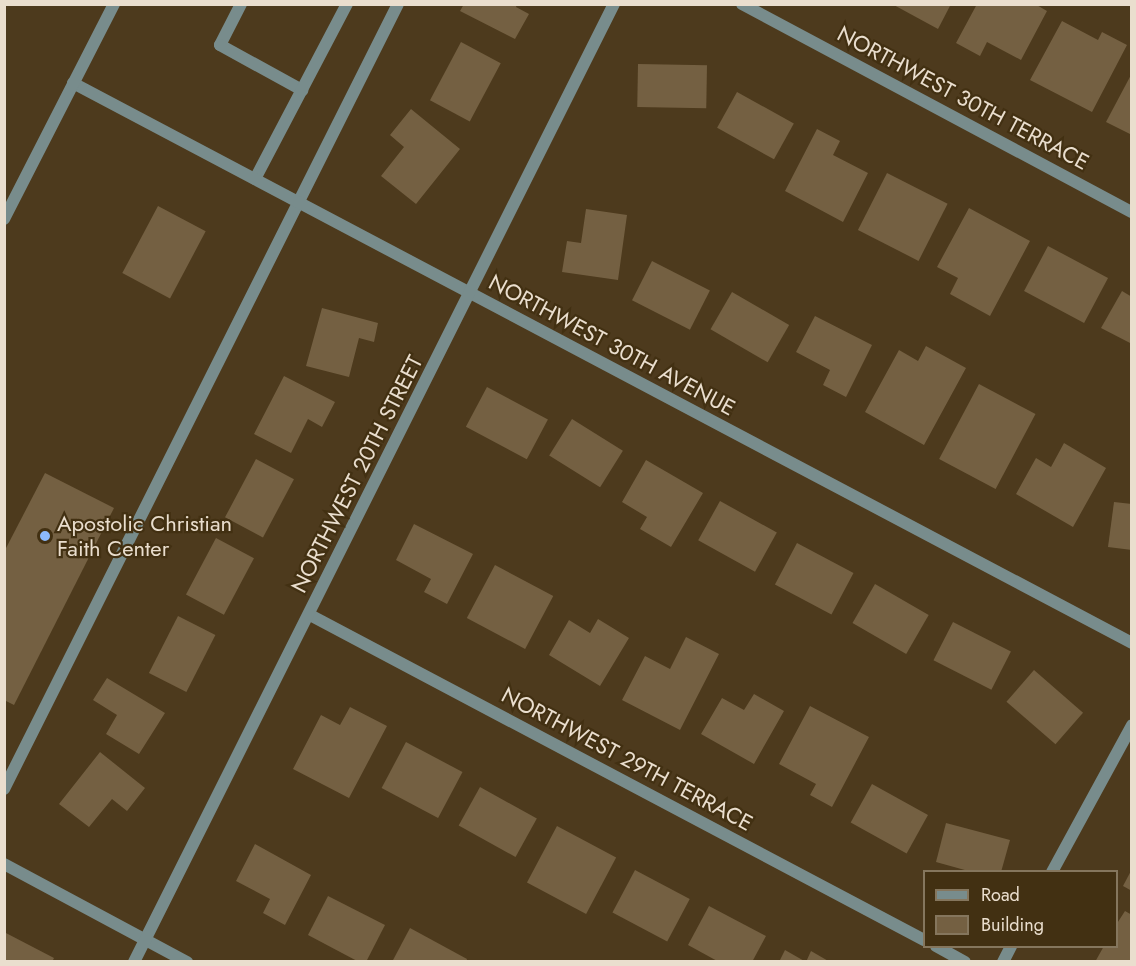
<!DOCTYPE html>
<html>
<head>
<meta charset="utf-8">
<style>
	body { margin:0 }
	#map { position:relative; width:1136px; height:966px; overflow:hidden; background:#4d3a1d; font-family:Jost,sans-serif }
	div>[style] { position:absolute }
	.building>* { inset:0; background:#746042; transform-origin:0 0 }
	.service>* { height:12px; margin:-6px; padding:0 6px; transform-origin:6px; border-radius:6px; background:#788c8c }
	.minor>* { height:12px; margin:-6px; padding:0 6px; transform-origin:6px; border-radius:6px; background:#788c8c }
	.tertiary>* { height:12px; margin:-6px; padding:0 6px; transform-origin:6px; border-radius:6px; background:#788c8c }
	.dots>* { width:16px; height:16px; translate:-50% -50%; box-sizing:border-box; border:3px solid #423012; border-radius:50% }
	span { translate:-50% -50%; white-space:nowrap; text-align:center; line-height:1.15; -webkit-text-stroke:4.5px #423012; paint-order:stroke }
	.street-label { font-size:22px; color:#eadece }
	.poi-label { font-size:22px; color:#eadece }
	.left { translate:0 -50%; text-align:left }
	.frame { position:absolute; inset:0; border:6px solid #eadece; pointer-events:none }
	.legend { position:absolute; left:923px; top:870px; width:195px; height:78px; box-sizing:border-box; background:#423012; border:2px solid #85765d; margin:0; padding:8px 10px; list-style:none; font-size:18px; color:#eadece }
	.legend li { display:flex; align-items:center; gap:12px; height:30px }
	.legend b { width:30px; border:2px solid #85765d }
</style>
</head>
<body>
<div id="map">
	<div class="building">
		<div style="clip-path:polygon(464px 4px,517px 4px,516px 7px,529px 14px,515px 39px,460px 11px)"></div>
		<div style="clip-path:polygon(892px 4px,951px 4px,938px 29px)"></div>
		<div style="clip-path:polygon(977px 4px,1035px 4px,1047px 11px,1021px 60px,987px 42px,980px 56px,956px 43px)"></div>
		<div style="clip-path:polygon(1062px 21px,1098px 40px,1102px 32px,1127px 45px,1092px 112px,1030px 80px)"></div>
		<div style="left:461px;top:42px;width:45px;height:66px;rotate:28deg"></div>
		<div style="left:638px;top:64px;width:69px;height:43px;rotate:1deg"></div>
		<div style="clip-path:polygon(1132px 73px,1132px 135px,1106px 122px)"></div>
		<div style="left:737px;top:92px;width:65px;height:41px;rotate:29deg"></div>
		<div style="clip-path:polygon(411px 109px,460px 149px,416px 204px,381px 176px,404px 147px,390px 135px)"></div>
		<div style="clip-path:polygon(817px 129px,840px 141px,833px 155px,868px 173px,843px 222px,785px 191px)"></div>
		<div style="left:887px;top:173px;width:68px;height:64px;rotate:27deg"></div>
		<div style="left:158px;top:206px;width:54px;height:76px;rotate:28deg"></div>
		<div style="clip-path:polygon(969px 208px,1030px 241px,990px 316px,950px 294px,958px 278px,937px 267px)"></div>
		<div style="clip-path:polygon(586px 209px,627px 215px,618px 280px,562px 272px,567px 241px,581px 243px)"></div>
		<div style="left:1048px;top:246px;width:68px;height:51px;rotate:28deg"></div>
		<div style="left:652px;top:261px;width:65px;height:44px;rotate:27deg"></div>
		<div style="clip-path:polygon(1122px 291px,1132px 297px,1132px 344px,1101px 328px)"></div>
		<div style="left:732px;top:292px;width:66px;height:43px;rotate:30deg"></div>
		<div style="clip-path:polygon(322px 308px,378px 323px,374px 342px,359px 338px,349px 377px,306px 366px)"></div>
		<div style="clip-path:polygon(815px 316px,872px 345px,846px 397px,823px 385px,830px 370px,796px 352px)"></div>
		<div style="clip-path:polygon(926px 346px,966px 368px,924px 445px,865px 412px,899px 350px,918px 361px)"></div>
		<div style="clip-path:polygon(284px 376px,335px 402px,322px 427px,308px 419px,291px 453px,254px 434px)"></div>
		<div style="left:979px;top:384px;width:64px;height:85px;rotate:28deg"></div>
		<div style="left:487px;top:387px;width:69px;height:45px;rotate:28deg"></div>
		<div style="left:572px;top:419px;width:60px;height:43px;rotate:32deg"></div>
		<div style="clip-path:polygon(1064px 443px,1106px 468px,1073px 527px,1016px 494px,1036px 458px,1051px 467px)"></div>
		<div style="left:256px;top:459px;width:43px;height:66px;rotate:28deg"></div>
		<div style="clip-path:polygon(646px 460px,703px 493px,671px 547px,640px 529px,647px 517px,622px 502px)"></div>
		<div style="clip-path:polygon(45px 473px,114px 508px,14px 705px,4px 700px,4px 552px)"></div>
		<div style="left:720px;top:501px;width:65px;height:45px;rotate:29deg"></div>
		<div style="clip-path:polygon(1114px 502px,1132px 504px,1132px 550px,1108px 547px)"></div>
		<div style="clip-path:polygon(414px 524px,473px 554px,447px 604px,424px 592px,431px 579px,396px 560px)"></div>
		<div style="left:216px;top:538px;width:43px;height:64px;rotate:28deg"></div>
		<div style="left:797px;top:543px;width:64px;height:47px;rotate:28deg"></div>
		<div style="left:495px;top:565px;width:66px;height:60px;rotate:28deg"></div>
		<div style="left:875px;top:584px;width:62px;height:45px;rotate:30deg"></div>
		<div style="left:178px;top:616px;width:42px;height:64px;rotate:27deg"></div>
		<div style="clip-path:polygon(598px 619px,629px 638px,600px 686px,549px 655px,569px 620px,590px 633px)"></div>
		<div style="left:953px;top:622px;width:65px;height:43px;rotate:27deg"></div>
		<div style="clip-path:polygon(686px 637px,719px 654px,680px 730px,622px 700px,645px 656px,670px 669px)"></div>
		<div style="left:1034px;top:670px;width:65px;height:42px;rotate:41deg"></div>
		<div style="clip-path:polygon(107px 678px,165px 713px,139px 754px,106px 734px,117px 715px,93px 700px)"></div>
		<div style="clip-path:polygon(754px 694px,784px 711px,754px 764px,701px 734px,722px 698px,744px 710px)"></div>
		<div style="clip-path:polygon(810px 706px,869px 737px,832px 807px,810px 795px,816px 784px,779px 764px)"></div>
		<div style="clip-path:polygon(350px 707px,387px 726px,349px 798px,293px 769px,321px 715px,340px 725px)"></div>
		<div style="left:406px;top:742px;width:64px;height:52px;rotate:28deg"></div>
		<div style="clip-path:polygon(100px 752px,145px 788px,127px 811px,112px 799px,89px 827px,59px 804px)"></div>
		<div style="left:872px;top:784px;width:64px;height:44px;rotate:29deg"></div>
		<div style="left:480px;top:787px;width:65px;height:44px;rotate:29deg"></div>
		<div style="clip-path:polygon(946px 823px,1010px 840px,1001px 872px,972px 872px,936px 862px)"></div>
		<div style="left:557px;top:826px;width:67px;height:64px;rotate:28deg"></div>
		<div style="clip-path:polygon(255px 844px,311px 875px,285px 925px,263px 913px,270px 899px,236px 881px)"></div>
		<div style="clip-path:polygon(1132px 869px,1132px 891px,1123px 886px)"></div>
		<div style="left:635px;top:870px;width:62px;height:48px;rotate:28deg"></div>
		<div style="clip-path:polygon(328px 896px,385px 925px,366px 962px,359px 962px,308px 935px)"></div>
		<div style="clip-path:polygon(709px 906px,766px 936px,752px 962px,719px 962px,688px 945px)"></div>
		<div style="clip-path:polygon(1125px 911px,1132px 915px,1132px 962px,1095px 962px,1104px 946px,1116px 946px,1116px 925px)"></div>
		<div style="clip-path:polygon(410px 928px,467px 959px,466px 962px,392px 962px)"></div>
		<div style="clip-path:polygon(4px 932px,54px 958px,52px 962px,4px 962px)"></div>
		<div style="clip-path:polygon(785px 950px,806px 962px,779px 962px)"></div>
		<div style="clip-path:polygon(811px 951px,830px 962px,806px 962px)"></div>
	</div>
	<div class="service">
		<div style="left:241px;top:4px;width:46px;rotate:117.1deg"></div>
		<div style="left:220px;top:45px;width:94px;rotate:28.8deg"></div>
		<div style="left:255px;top:179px;width:198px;rotate:-62.3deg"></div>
		<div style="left:4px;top:789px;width:878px;rotate:-63.35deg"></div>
	</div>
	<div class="minor">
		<div style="left:742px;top:4px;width:442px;rotate:28.1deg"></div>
		<div style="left:73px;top:83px;width:1198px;rotate:27.87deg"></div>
		<div style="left:310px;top:615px;width:695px;rotate:27.89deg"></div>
		<div style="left:4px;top:864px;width:208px;rotate:28.2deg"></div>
		<div style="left:1052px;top:872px;width:167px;rotate:-61.4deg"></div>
		<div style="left:936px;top:946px;width:33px;rotate:29deg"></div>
		<div style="left:134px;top:962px;width:1072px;rotate:-63.39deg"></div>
		<div style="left:1003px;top:962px;width:18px;rotate:-63deg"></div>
	</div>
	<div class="tertiary">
		<div style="left:4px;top:219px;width:242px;rotate:-62.9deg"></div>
	</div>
	<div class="dots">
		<div style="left:45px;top:536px;background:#8cb9fc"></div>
	</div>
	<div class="street-label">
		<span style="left:963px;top:98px;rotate:28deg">NORTHWEST 30TH TERRACE</span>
		<span style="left:612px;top:345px;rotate:28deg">NORTHWEST 30TH AVENUE</span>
		<span style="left:357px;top:474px;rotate:-63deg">NORTHWEST 20TH STREET</span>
		<span style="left:627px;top:759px;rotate:28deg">NORTHWEST 29TH TERRACE</span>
	</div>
	<div class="poi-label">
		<span class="left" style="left:57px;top:536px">Apostolic Christian<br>Faith Center</span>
	</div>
	<div class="frame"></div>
	<ul class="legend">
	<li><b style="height:8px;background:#788c8c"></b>Road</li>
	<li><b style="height:16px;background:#746042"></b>Building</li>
	</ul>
</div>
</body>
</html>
